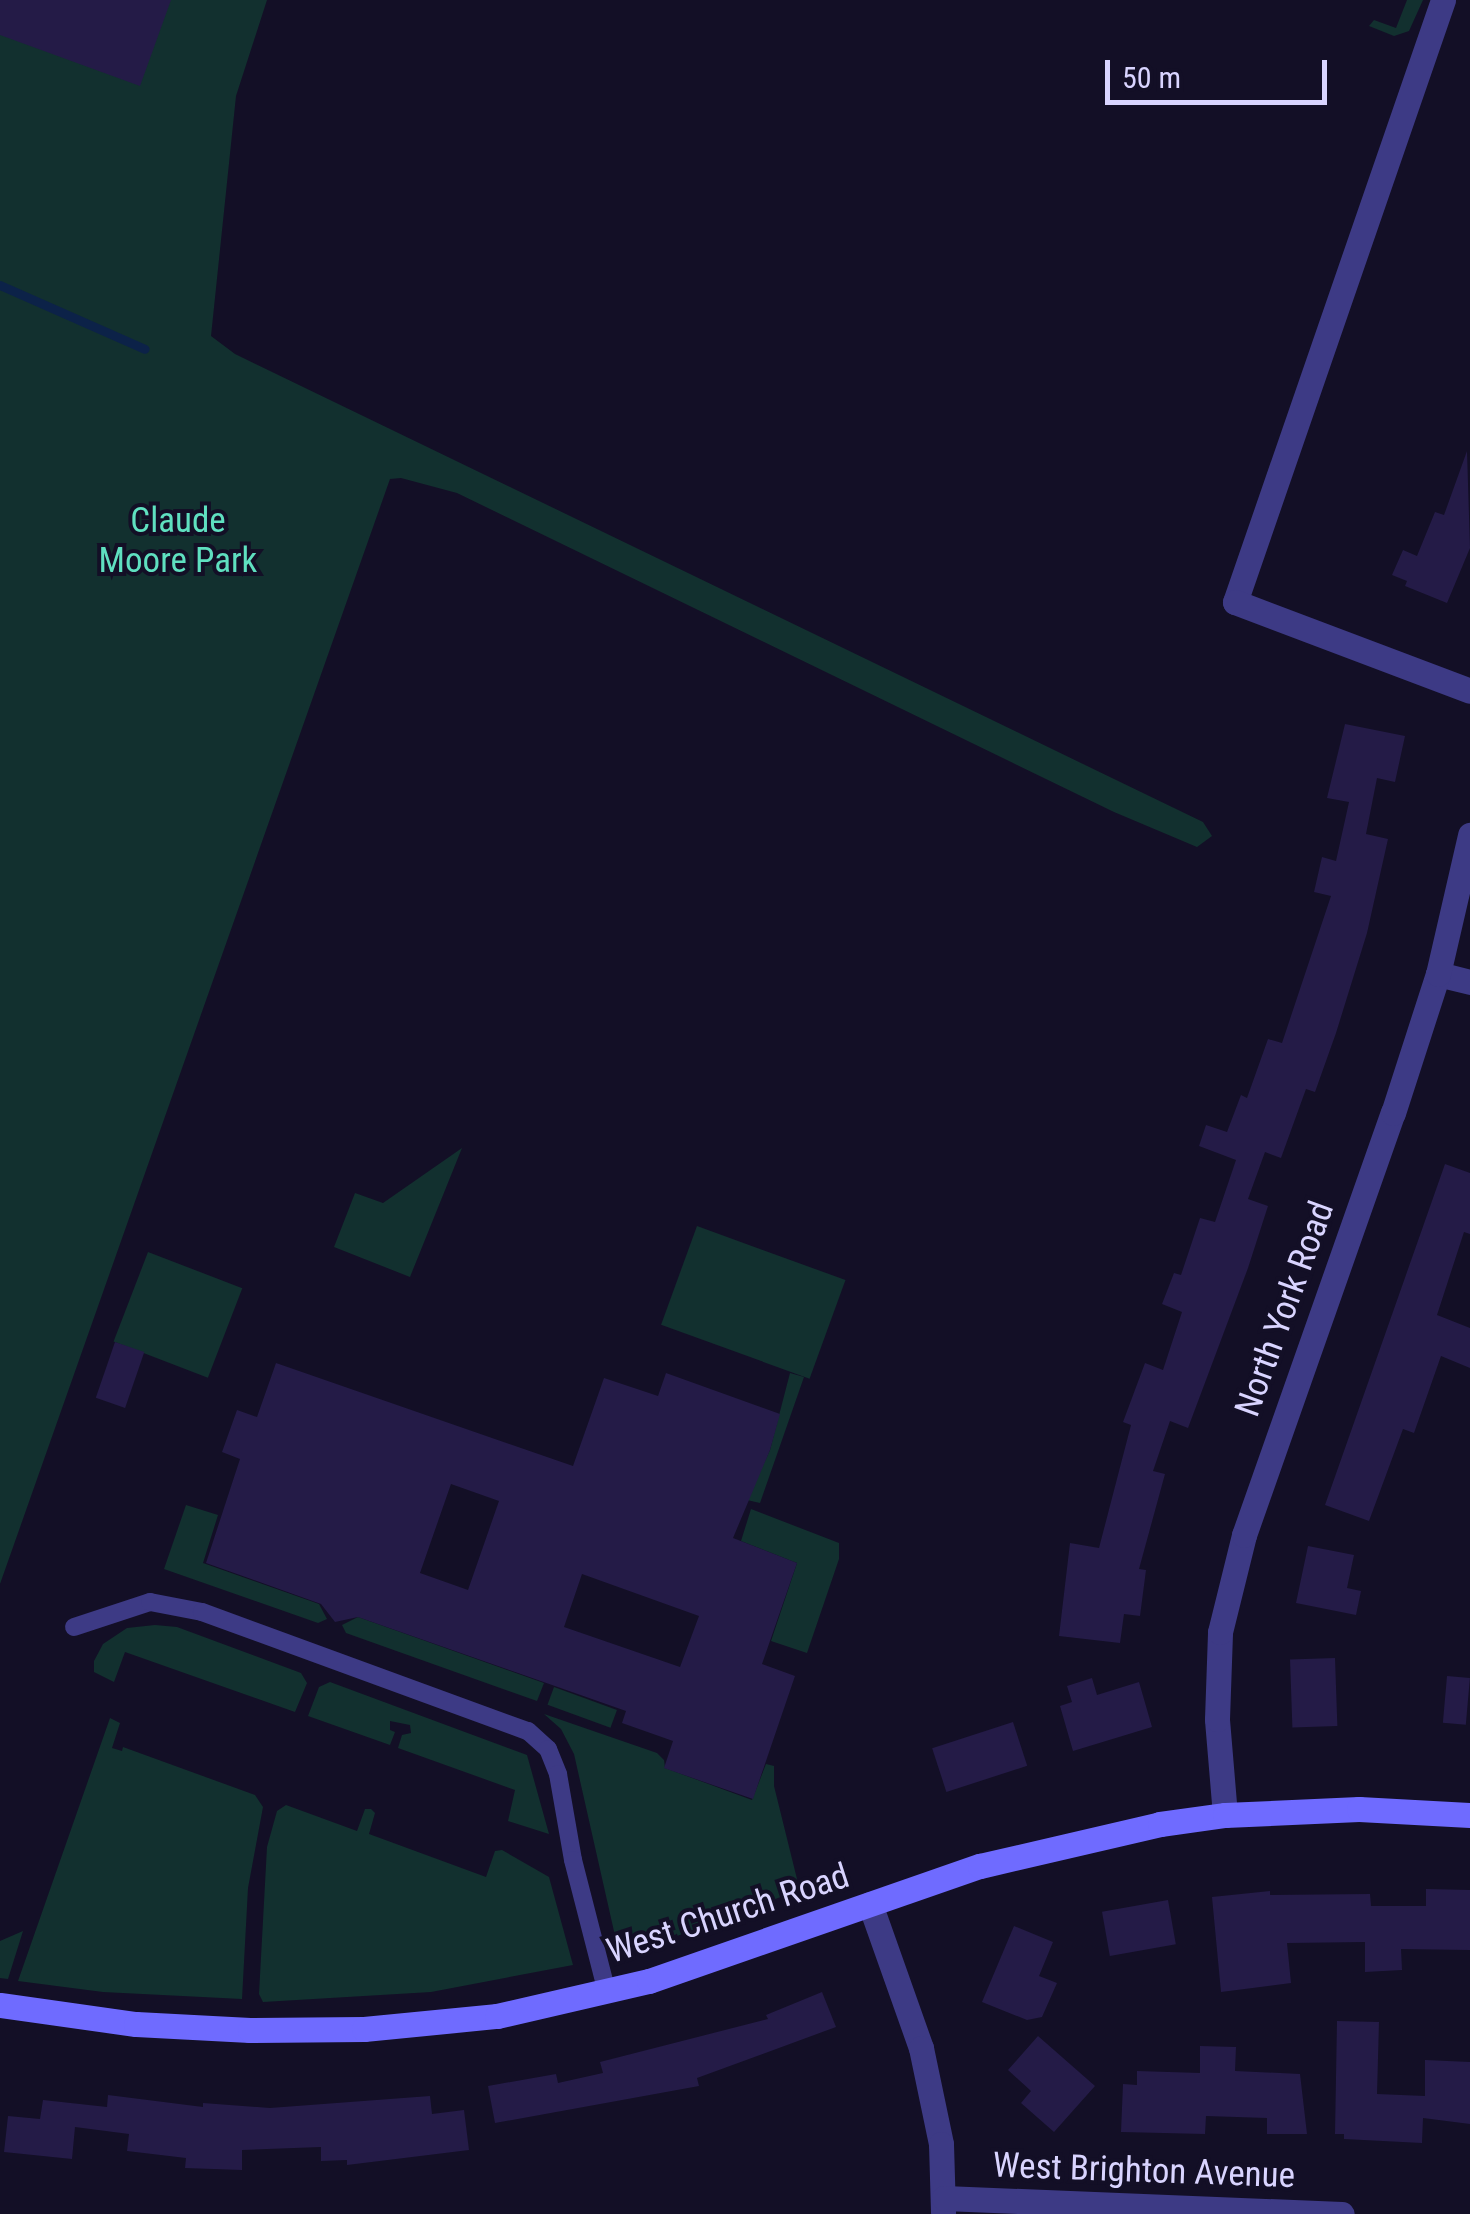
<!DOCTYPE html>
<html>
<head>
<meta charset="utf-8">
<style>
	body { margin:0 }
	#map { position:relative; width:1470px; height:2214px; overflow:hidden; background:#130f26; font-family:"Roboto Condensed",sans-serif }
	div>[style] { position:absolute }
	.green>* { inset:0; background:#12302f; transform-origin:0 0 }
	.stream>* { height:9px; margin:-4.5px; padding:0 4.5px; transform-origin:4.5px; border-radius:4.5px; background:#0c2248 }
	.building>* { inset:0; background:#241b47; transform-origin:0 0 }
	.lane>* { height:18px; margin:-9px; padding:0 9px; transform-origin:9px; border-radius:9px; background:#3d3a85 }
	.street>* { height:25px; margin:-12.5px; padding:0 12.5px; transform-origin:12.5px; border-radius:12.5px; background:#3d3a85 }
	.secondary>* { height:25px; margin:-12.5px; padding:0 12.5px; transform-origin:12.5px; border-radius:12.5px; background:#6f6bff }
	span { translate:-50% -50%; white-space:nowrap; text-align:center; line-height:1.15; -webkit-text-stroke:8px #130f26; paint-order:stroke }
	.park-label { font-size:35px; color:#5fe0c0 }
	.street-label { font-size:35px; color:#d9d4ff }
	.scale { position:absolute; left:1105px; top:60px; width:222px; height:45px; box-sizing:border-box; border:5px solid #d9d4ff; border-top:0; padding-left:12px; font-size:30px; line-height:35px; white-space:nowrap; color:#d9d4ff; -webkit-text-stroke:8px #130f26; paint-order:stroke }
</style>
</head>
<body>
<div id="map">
	<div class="green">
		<div style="clip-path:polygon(0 0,267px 0,236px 96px,211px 336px,235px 354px,1203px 822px,1212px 836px,1197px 847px,1114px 812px,457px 493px,401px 478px,390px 479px,0 1584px)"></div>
		<div style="clip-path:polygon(1407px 0,1423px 0,1409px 31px,1394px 36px,1369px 26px,1374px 20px,1396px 28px)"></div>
		<div style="clip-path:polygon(462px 1148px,410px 1277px,334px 1247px,355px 1193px,383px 1203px)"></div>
		<div style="left:697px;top:1226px;width:158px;height:105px;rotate:20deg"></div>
		<div style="left:148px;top:1252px;width:101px;height:96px;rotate:21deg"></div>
		<div style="clip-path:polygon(790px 1373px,804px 1377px,760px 1503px,747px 1500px,770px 1450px)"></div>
		<div style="clip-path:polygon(186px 1505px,218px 1515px,203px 1563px,319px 1604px,327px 1619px,318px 1623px,164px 1569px)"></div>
		<div style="clip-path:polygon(751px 1509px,839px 1543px,839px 1559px,807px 1653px,771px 1641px,797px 1563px,741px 1541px)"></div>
		<div style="clip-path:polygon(358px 1617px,544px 1683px,537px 1701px,346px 1633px,342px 1625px)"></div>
		<div style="clip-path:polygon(155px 1625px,177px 1627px,301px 1673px,307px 1683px,295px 1712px,125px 1652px,114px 1682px,94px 1672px,94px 1661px,103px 1644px,127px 1628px)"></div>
		<div style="clip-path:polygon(330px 1682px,527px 1755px,549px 1834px,508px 1821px,515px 1790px,398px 1748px,402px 1735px,411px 1733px,410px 1725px,390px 1721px,390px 1730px,395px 1732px,390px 1745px,308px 1716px,319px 1687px)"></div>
		<div style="left:554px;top:1687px;width:67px;height:19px;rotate:20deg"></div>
		<div style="clip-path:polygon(544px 1714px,657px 1753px,664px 1760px,665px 1768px,752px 1800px,766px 1764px,774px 1766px,774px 1786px,797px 1879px,794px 1892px,669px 1939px,624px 1952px,618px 1949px,574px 1754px,561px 1729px)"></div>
		<div style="clip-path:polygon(110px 1718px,120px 1723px,112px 1748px,122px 1751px,123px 1747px,255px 1795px,263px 1807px,248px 1888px,242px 1999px,103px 1992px,18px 1981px)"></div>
		<div style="clip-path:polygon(286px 1805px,357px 1831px,365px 1809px,371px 1809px,375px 1813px,369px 1834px,486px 1877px,495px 1851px,502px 1850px,549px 1877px,573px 1965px,431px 1992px,263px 2002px,259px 1994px,267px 1847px,277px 1811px)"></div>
		<div style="clip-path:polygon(23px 1931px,8px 1979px,0 1978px,0 1941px)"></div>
	</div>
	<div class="stream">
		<div style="left:0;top:285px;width:158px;rotate:23.8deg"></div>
	</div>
	<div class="building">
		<div style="clip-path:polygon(0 0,171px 0,140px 86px,0 35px)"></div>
		<div style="clip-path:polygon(1467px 451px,1470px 548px,1447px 603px,1405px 586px,1407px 581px,1392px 575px,1403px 550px,1417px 556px,1435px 512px,1444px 515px)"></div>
		<div style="clip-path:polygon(1345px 724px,1405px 736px,1395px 782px,1377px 778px,1366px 834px,1388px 839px,1367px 933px,1336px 1033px,1315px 1092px,1306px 1089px,1281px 1158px,1265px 1152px,1248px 1199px,1268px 1206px,1248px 1268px,1188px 1428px,1170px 1421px,1153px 1471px,1165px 1474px,1139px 1569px,1146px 1570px,1140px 1616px,1124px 1614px,1120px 1643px,1059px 1636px,1070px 1543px,1099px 1548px,1131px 1425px,1123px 1422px,1145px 1363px,1163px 1370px,1182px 1312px,1162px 1304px,1174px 1273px,1181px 1275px,1200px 1218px,1215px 1222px,1236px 1160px,1199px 1146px,1206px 1125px,1227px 1132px,1241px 1095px,1247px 1098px,1268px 1039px,1282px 1043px,1331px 896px,1314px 892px,1322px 857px,1336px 861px,1349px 802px,1327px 798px)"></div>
		<div style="clip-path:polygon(1445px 1164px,1470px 1173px,1470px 1234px,1464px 1232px,1437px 1315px,1470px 1328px,1470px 1368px,1441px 1356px,1414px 1433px,1403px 1429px,1369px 1521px,1325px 1505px)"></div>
		<div style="left:115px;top:1342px;width:31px;height:59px;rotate:19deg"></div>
		<div style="clip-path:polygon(evenodd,276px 1363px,573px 1466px,604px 1378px,658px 1396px,666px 1373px,780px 1414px,770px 1450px,733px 1538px,797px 1563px,762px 1664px,795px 1676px,753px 1799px,664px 1768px,673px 1741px,622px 1723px,626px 1711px,358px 1617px,335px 1622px,321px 1604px,206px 1563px,240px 1459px,222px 1452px,237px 1410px,257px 1417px,276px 1363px,451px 1484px,499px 1501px,468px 1590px,420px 1573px,451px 1484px,276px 1363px,582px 1574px,699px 1616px,680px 1667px,564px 1627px,582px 1574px)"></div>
		<div style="clip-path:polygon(1308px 1546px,1354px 1555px,1347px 1588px,1361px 1591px,1356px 1615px,1296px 1603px)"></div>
		<div style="left:1335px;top:1658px;width:68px;height:45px;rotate:88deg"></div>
		<div style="left:1447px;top:1676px;width:23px;height:47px;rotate:5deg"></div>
		<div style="clip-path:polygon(1092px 1678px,1097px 1695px,1139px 1682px,1152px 1727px,1073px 1751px,1060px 1706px,1072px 1702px,1067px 1686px)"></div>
		<div style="left:1013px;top:1722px;width:46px;height:85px;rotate:72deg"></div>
		<div style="clip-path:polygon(1426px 1889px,1470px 1890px,1470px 1950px,1401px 1949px,1402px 1970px,1365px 1972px,1365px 1942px,1287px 1943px,1291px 1983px,1221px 1992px,1212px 1897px,1270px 1891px,1270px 1895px,1370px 1894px,1371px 1906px,1426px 1906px)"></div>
		<div style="left:1168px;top:1900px;width:45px;height:67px;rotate:80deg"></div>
		<div style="clip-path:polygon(1014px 1926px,1053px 1942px,1039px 1976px,1057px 1983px,1042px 2017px,1027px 2020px,982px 2002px)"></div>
		<div style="clip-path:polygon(822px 1992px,836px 2027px,697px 2078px,699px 2086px,495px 2123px,488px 2086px,556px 2074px,558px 2083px,603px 2073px,600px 2062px,768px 2019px,766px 2015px)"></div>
		<div style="clip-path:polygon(1337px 2021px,1379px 2022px,1377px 2094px,1425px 2096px,1425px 2060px,1470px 2062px,1470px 2124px,1423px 2118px,1422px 2143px,1344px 2139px,1344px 2134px,1335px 2134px)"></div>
		<div style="clip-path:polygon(1038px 2036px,1095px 2086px,1054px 2132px,1021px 2103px,1031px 2091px,1008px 2070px)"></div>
		<div style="clip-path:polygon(1200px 2046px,1236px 2047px,1235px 2071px,1300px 2074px,1307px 2134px,1267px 2134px,1267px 2118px,1206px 2116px,1205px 2134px,1121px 2132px,1123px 2084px,1137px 2085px,1137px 2071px,1200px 2073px)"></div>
		<div style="clip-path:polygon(108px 2095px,203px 2107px,203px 2103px,270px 2108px,430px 2096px,432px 2114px,464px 2110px,469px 2150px,347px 2165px,347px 2160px,321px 2161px,321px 2147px,242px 2150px,242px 2170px,185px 2168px,186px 2158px,127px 2151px,129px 2134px,75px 2127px,72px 2159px,4px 2152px,8px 2116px,40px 2119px,43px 2100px,107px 2107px)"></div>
	</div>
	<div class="lane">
		<div style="left:74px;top:1627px;width:80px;rotate:-18.2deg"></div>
		<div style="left:150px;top:1602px;width:53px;rotate:10.9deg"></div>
		<div style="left:202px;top:1612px;width:347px;rotate:20.1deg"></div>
		<div style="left:528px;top:1731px;width:27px;rotate:42deg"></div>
		<div style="left:548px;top:1749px;width:27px;rotate:68deg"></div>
		<div style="left:558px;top:1774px;width:87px;rotate:80.1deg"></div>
		<div style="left:573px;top:1860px;width:136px;rotate:75.6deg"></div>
	</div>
	<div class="street">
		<div style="left:1443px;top:0;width:637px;rotate:109.06deg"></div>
		<div style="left:1235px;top:602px;width:251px;rotate:20.7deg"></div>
		<div style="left:1438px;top:974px;width:33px;rotate:14deg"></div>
		<div style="left:1225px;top:1815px;width:96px;rotate:-94.8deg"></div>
		<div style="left:1217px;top:1719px;width:87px;rotate:-88deg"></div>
		<div style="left:1220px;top:1632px;width:100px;rotate:-76.1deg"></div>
		<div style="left:1244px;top:1535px;width:448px;rotate:-70.6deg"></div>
		<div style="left:1393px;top:1113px;width:146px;rotate:-72.1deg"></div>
		<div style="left:1438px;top:974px;width:143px;rotate:-77deg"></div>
		<div style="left:870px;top:1904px;width:153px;rotate:70.5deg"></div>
		<div style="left:921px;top:2048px;width:98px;rotate:78.2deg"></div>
		<div style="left:941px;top:2144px;width:69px;rotate:88.3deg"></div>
		<div style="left:944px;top:2198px;width:398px;rotate:2.3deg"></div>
	</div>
	<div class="secondary">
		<div style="left:0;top:2005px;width:137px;rotate:8deg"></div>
		<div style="left:136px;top:2024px;width:114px;rotate:3deg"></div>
		<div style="left:250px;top:2030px;width:114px;rotate:-0.5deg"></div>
		<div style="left:364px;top:2029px;width:134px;rotate:-5.6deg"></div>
		<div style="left:497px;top:2016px;width:156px;rotate:-13deg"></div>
		<div style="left:649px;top:1981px;width:350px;rotate:-19.2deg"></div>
		<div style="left:980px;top:1866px;width:185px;rotate:-13.1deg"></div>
		<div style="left:1160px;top:1824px;width:66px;rotate:-7.9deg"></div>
		<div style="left:1225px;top:1815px;width:134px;rotate:-2.6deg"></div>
		<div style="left:1359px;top:1809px;width:111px;rotate:3.1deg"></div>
	</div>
	<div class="park-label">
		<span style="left:178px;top:541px">Claude<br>Moore Park</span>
	</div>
	<div class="street-label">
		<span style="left:1285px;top:1309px;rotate:-70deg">North York Road</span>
		<span style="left:728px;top:1914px;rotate:-18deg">West Church Road</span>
		<span style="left:1144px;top:2171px;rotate:2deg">West Brighton Avenue</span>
	</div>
	<div class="scale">50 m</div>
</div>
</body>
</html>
